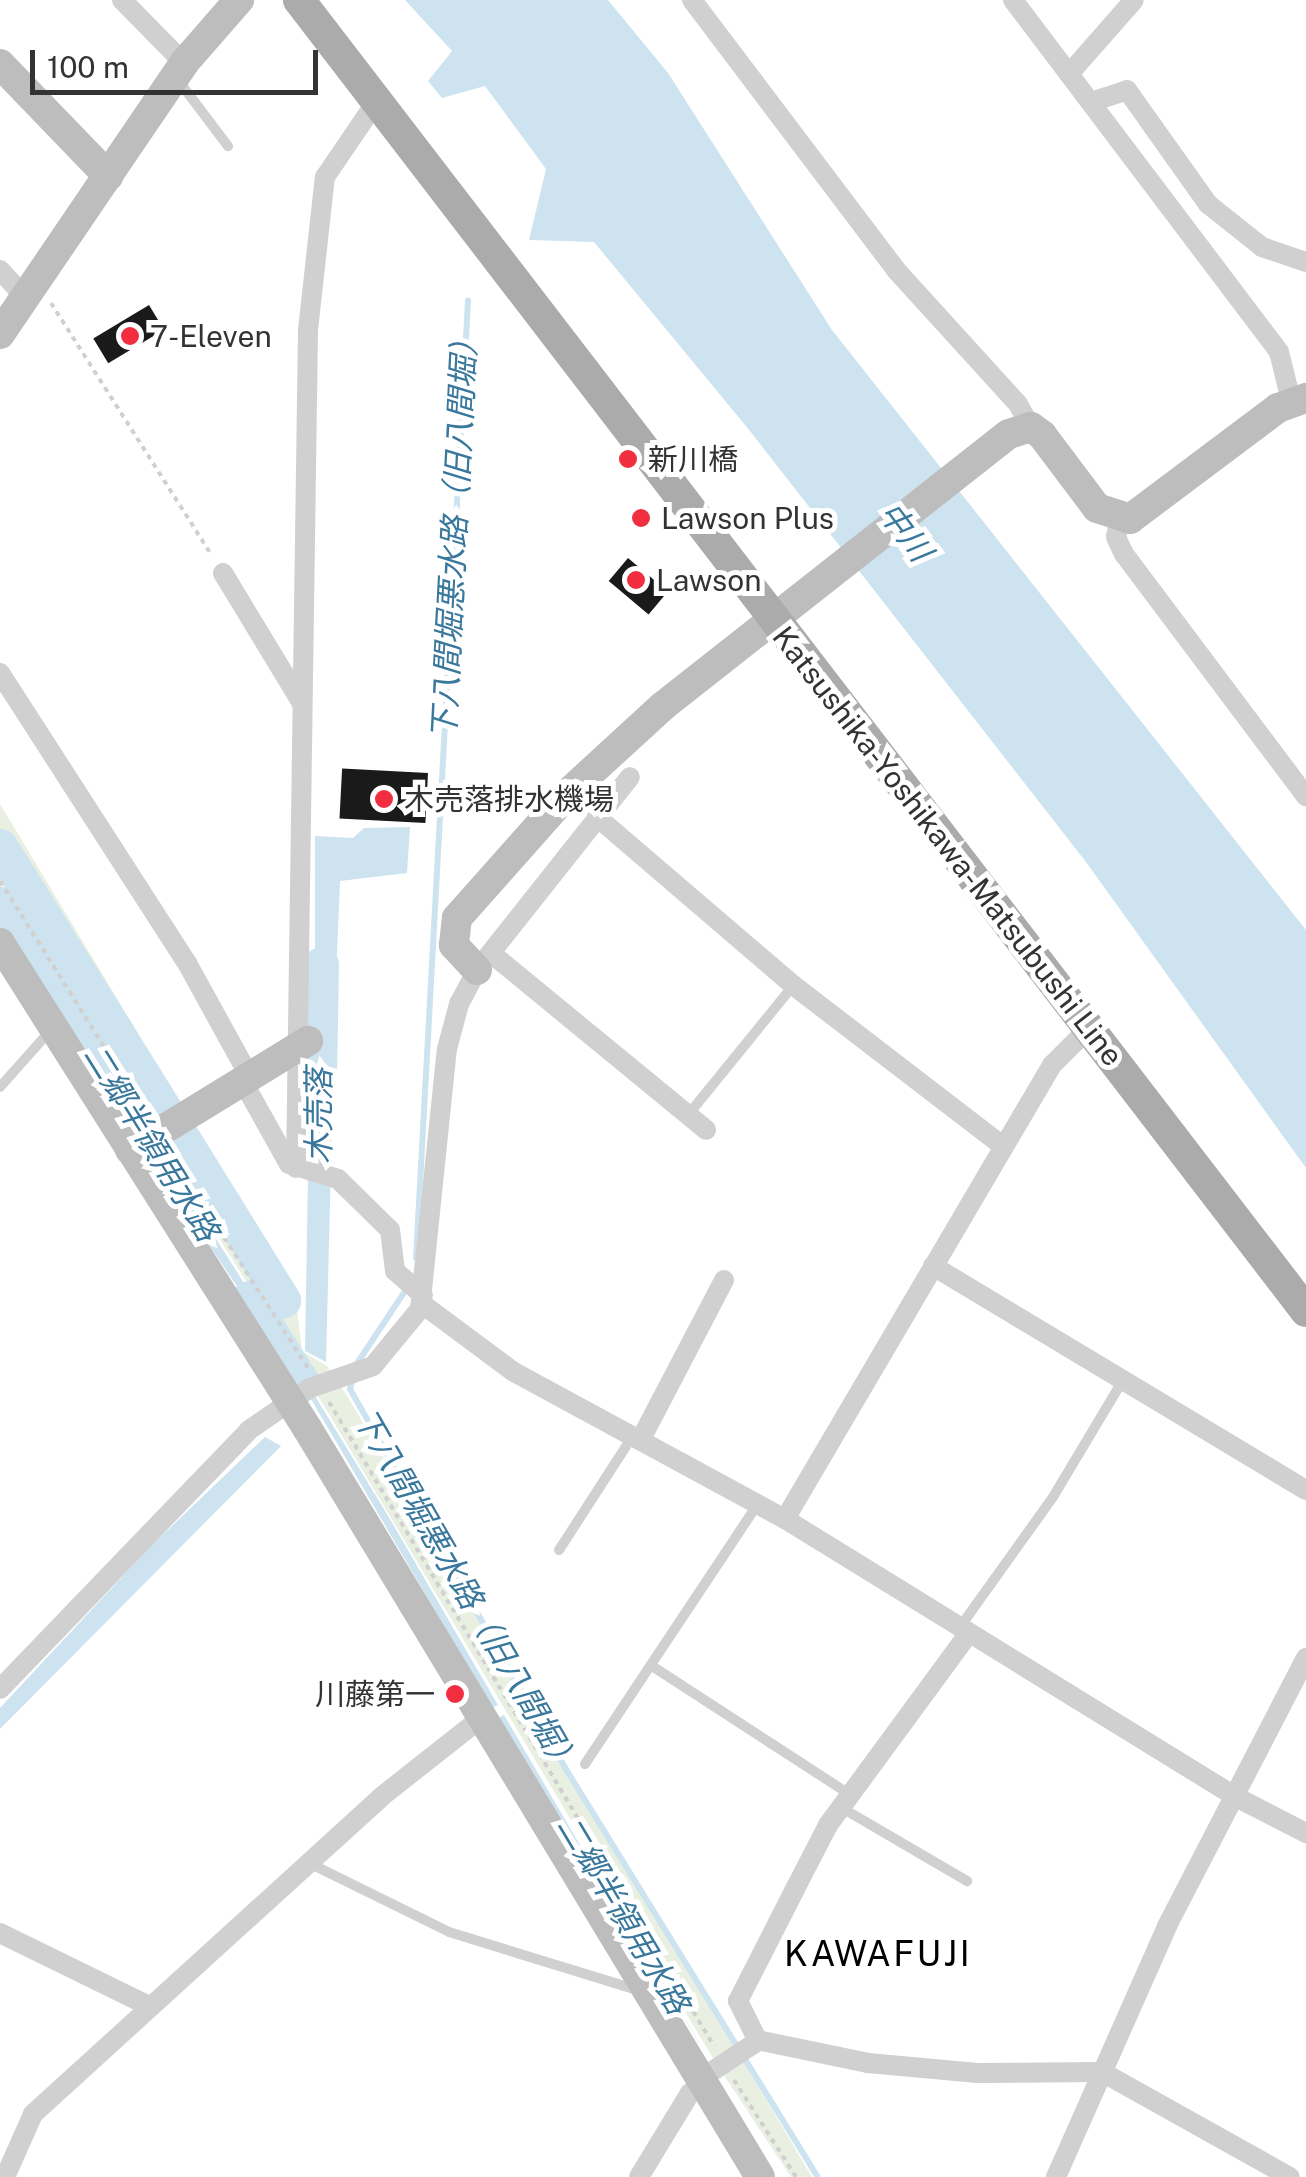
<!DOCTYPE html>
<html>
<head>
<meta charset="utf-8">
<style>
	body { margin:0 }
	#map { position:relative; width:1306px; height:2177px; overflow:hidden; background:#fff; font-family:"Public Sans","Noto Sans JP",sans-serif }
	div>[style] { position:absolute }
	.green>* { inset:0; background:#e9f0e1 }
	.water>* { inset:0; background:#cde3f0 }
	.stream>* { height:6px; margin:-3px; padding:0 3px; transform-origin:3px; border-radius:3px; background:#cde3f0 }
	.river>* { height:35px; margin:-17.5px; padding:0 17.5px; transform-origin:17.5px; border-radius:17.5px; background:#cde3f0 }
	.building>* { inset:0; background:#1a1a1a; transform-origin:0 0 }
	.path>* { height:4px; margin-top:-2px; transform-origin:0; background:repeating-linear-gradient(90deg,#d0d0d0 0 5px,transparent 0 10px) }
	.lane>* { height:10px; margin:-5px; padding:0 5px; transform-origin:5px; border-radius:5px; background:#d0d0d0 }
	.street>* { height:20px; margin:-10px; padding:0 10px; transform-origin:10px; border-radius:10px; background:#d0d0d0 }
	.secondary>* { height:30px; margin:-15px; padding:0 15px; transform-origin:15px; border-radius:15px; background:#bdbdbd }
	.primary>* { height:32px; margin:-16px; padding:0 16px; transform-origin:16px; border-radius:16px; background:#ababab }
	.dots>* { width:28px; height:28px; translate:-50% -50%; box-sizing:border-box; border:5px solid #fff; border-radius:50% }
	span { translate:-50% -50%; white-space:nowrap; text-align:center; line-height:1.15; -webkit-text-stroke:10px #fff; paint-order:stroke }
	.poi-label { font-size:30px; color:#333 }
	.left { translate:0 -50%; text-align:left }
	.right { translate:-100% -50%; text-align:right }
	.street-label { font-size:30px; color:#333 }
	.water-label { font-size:32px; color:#39789c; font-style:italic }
	.quarter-label { font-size:35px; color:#000; letter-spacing:2.5px }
	.scale { position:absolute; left:30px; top:50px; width:288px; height:45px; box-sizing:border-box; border:5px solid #333; border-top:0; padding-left:12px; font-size:30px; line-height:35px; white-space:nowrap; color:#333; -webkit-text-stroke:8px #fff; paint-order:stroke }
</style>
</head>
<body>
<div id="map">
	<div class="green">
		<div style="clip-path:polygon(0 804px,295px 1294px,302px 1351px,327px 1366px,346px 1394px,812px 2177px,791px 2177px,714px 2060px,326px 1409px,0 888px)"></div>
	</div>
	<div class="water">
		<div style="clip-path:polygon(405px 0,608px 0,668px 73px,832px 330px,1306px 930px,1306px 1168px,1086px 862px,750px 431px,594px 242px,529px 240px,546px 169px,485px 86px,442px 98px,428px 81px,452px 51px)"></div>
		<div style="clip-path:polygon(410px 827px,407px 873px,340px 881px,335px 1001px,315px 1011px,315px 836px,353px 838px,364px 828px)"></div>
		<div style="clip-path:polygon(334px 1041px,326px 1362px,305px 1351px,310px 1057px)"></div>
		<div style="clip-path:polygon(176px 1175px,276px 1334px,271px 1337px,166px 1181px)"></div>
		<div style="clip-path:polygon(315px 1396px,387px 1514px,498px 1705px,492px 1708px,311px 1399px)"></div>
		<div style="clip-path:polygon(265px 1437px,281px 1446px,0 1729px,0 1708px,150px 1547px)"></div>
		<div style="clip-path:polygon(504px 1715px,577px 1840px,708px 2057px,498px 1718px)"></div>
	</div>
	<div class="stream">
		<div style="left:416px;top:1258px;width:959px;rotate:-86.89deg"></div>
		<div style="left:356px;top:1365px;width:92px;rotate:-56.5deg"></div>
		<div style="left:353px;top:1377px;width:12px;rotate:104deg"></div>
		<div style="left:350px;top:1389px;width:439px;rotate:60.4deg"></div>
		<div style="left:567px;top:1771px;width:477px;rotate:58.3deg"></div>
	</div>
	<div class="river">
		<div style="left:0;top:846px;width:309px;rotate:58deg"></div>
		<div style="left:0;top:904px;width:370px;rotate:57.8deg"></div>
		<div style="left:319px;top:1077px;width:113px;rotate:-89deg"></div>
		<div style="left:182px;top:1137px;width:192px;rotate:58.2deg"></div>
		<div style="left:249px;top:1298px;width:99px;rotate:57.8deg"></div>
	</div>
	<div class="building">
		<div style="left:149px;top:305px;width:29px;height:65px;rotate:59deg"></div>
		<div style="left:628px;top:558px;width:52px;height:30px;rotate:40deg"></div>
		<div style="left:428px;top:773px;width:50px;height:86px;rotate:93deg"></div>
	</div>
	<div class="path">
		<div style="left:51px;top:303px;width:300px;rotate:57.5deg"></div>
		<div style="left:0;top:881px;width:271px;rotate:57.9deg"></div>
		<div style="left:170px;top:1153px;width:255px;rotate:57.3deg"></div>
		<div style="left:329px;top:1402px;width:750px;rotate:59.13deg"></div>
		<div style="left:734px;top:2080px;width:115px;rotate:57.4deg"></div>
	</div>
	<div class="lane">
		<div style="left:178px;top:80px;width:83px;rotate:52.9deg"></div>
		<div style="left:0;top:1087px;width:74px;rotate:-48.3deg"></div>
		<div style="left:688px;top:1115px;width:166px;rotate:-50.9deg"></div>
		<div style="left:559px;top:1550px;width:138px;rotate:-57.1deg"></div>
		<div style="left:960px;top:1627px;width:160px;rotate:-54.4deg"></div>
		<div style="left:1053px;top:1497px;width:136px;rotate:-59.1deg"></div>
		<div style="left:652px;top:1666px;width:237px;rotate:33deg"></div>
		<div style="left:585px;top:1764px;width:312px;rotate:-56.4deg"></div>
		<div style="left:842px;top:1808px;width:145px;rotate:30.3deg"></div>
		<div style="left:309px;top:1863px;width:156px;rotate:26.2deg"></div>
		<div style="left:449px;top:1932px;width:201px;rotate:17.1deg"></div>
	</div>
	<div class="street">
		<div style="left:122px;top:0;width:88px;rotate:45.5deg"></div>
		<div style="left:692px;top:0;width:338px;rotate:52.9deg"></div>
		<div style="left:896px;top:270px;width:181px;rotate:47.7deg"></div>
		<div style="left:1018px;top:404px;width:26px;rotate:61deg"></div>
		<div style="left:1013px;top:0;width:441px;rotate:52.9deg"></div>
		<div style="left:1279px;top:352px;width:49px;rotate:76deg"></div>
		<div style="left:1069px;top:74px;width:98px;rotate:-48.7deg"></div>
		<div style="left:1091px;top:102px;width:38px;rotate:-18deg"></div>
		<div style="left:1127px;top:90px;width:140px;rotate:54.6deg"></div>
		<div style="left:1208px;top:204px;width:69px;rotate:38.5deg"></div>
		<div style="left:1262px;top:247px;width:46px;rotate:18.8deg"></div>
		<div style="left:0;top:270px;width:37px;rotate:47deg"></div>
		<div style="left:1120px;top:518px;width:19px;rotate:102deg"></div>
		<div style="left:1116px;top:537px;width:19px;rotate:65deg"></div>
		<div style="left:1124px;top:554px;width:303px;rotate:53.1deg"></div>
		<div style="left:223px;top:573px;width:151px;rotate:58.8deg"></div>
		<div style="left:0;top:673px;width:345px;rotate:57.2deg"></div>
		<div style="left:187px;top:963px;width:129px;rotate:61.2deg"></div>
		<div style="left:597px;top:817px;width:258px;rotate:40.6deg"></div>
		<div style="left:793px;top:985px;width:265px;rotate:37.5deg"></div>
		<div style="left:492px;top:954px;width:277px;rotate:39.4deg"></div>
		<div style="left:242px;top:1080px;width:96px;rotate:60.8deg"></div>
		<div style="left:289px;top:1164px;width:51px;rotate:17deg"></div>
		<div style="left:338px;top:1179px;width:73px;rotate:44.4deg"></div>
		<div style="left:390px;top:1230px;width:41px;rotate:83deg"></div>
		<div style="left:395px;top:1271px;width:37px;rotate:41deg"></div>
		<div style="left:296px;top:1168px;width:838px;rotate:-89.18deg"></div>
		<div style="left:308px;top:330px;width:154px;rotate:-83.7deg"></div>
		<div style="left:325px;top:177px;width:94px;rotate:-55.8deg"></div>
		<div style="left:933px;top:1266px;width:435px;rotate:31deg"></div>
		<div style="left:421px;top:1303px;width:116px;rotate:36.6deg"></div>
		<div style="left:514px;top:1372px;width:308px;rotate:28.5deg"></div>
		<div style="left:785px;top:1519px;width:530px;rotate:31.65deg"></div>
		<div style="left:1236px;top:1797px;width:79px;rotate:27.2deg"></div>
		<div style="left:642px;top:1437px;width:177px;rotate:-62.4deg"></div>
		<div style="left:785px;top:1519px;width:527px;rotate:-59.54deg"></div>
		<div style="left:1052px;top:1065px;width:54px;rotate:-45deg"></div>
		<div style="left:0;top:1689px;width:359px;rotate:-46.1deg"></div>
		<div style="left:249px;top:1430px;width:74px;rotate:-34.5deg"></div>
		<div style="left:310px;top:1388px;width:67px;rotate:-19.2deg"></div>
		<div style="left:373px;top:1366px;width:74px;rotate:-50.5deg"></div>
		<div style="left:420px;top:1309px;width:261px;rotate:-84.1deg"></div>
		<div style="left:447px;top:1049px;width:47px;rotate:-75.1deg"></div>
		<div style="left:459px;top:1004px;width:38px;rotate:-62deg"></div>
		<div style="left:477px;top:970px;width:246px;rotate:-51.6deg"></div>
		<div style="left:0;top:1933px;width:166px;rotate:26.1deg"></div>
		<div style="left:757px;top:2040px;width:113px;rotate:11.7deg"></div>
		<div style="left:868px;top:2063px;width:110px;rotate:5.2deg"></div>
		<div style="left:978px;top:2073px;width:124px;rotate:-0.5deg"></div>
		<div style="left:1102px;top:2072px;width:215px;rotate:29.2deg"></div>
		<div style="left:699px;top:2080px;width:71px;rotate:-33.5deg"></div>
		<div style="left:758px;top:2041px;width:45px;rotate:-116.6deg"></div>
		<div style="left:738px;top:2001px;width:123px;rotate:-63deg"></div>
		<div style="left:794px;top:1891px;width:74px;rotate:-62.7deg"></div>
		<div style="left:828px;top:1825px;width:238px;rotate:-53.7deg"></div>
		<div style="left:5px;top:2177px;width:69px;rotate:-66deg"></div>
		<div style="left:33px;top:2114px;width:471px;rotate:-42.3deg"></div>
		<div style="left:381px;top:1797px;width:127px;rotate:-38.3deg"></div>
		<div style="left:639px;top:2177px;width:98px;rotate:-58.7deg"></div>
		<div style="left:690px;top:2093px;width:14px;rotate:-34deg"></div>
		<div style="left:1056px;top:2177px;width:274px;rotate:-66.1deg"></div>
		<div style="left:1167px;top:1926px;width:302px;rotate:-62.6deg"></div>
	</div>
	<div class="secondary">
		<div style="left:0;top:64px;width:156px;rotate:46deg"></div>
		<div style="left:0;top:334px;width:328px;rotate:-55.8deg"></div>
		<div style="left:184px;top:63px;width:84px;rotate:-48.9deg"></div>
		<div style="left:0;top:943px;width:574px;rotate:57.67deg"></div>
		<div style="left:307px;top:1428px;width:875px;rotate:58.83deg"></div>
		<div style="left:477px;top:970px;width:34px;rotate:-133deg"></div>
		<div style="left:454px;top:945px;width:27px;rotate:-84deg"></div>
		<div style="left:457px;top:918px;width:166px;rotate:-48.4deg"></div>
		<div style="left:567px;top:794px;width:130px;rotate:-42.5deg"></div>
		<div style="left:663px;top:706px;width:440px;rotate:-38.2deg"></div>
		<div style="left:1009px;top:434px;width:23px;rotate:-18deg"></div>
		<div style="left:1031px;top:427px;width:14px;rotate:36deg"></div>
		<div style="left:1042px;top:435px;width:91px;rotate:53deg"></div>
		<div style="left:1097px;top:508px;width:35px;rotate:18deg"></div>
		<div style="left:1130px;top:519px;width:185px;rotate:-36.9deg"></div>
		<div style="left:1278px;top:408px;width:30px;rotate:-20deg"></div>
		<div style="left:130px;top:1150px;width:209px;rotate:-31.5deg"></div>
	</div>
	<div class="primary">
		<div style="left:299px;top:0;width:1653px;rotate:52.47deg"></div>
	</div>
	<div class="dots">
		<div style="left:130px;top:336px;background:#f12e40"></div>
		<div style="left:628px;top:459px;background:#f12e40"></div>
		<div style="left:641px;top:518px;background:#f12e40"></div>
		<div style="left:636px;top:580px;background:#f12e40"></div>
		<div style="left:384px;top:799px;background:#f12e40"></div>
		<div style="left:455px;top:1694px;background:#f12e40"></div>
	</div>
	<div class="poi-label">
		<span class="left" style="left:150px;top:336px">7-Eleven</span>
		<span class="left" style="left:648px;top:459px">新川橋</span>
		<span class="left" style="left:661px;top:518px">Lawson Plus</span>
		<span class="left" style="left:656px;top:580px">Lawson</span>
		<span class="left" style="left:404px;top:799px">木売落排水機場</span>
		<span class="right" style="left:435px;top:1694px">川藤第一</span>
	</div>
	<div class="street-label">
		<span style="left:948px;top:846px;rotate:52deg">Katsushika-Yoshikawa-Matsubushi Line</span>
	</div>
	<div class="water-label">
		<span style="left:455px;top:532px;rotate:-87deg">下八間堀悪水路（旧八間堀）</span>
		<span style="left:905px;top:532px;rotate:53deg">中川</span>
		<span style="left:319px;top:1116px;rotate:-90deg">木売落</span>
		<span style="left:151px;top:1143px;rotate:58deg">二郷半領用水路</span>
		<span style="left:466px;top:1592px;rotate:60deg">下八間堀悪水路（旧八間堀）</span>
		<span style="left:623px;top:1915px;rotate:59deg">二郷半領用水路</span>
	</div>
	<div class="quarter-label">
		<span style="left:878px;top:1954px">KAWAFUJI</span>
	</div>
	<div class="scale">100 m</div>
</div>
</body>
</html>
